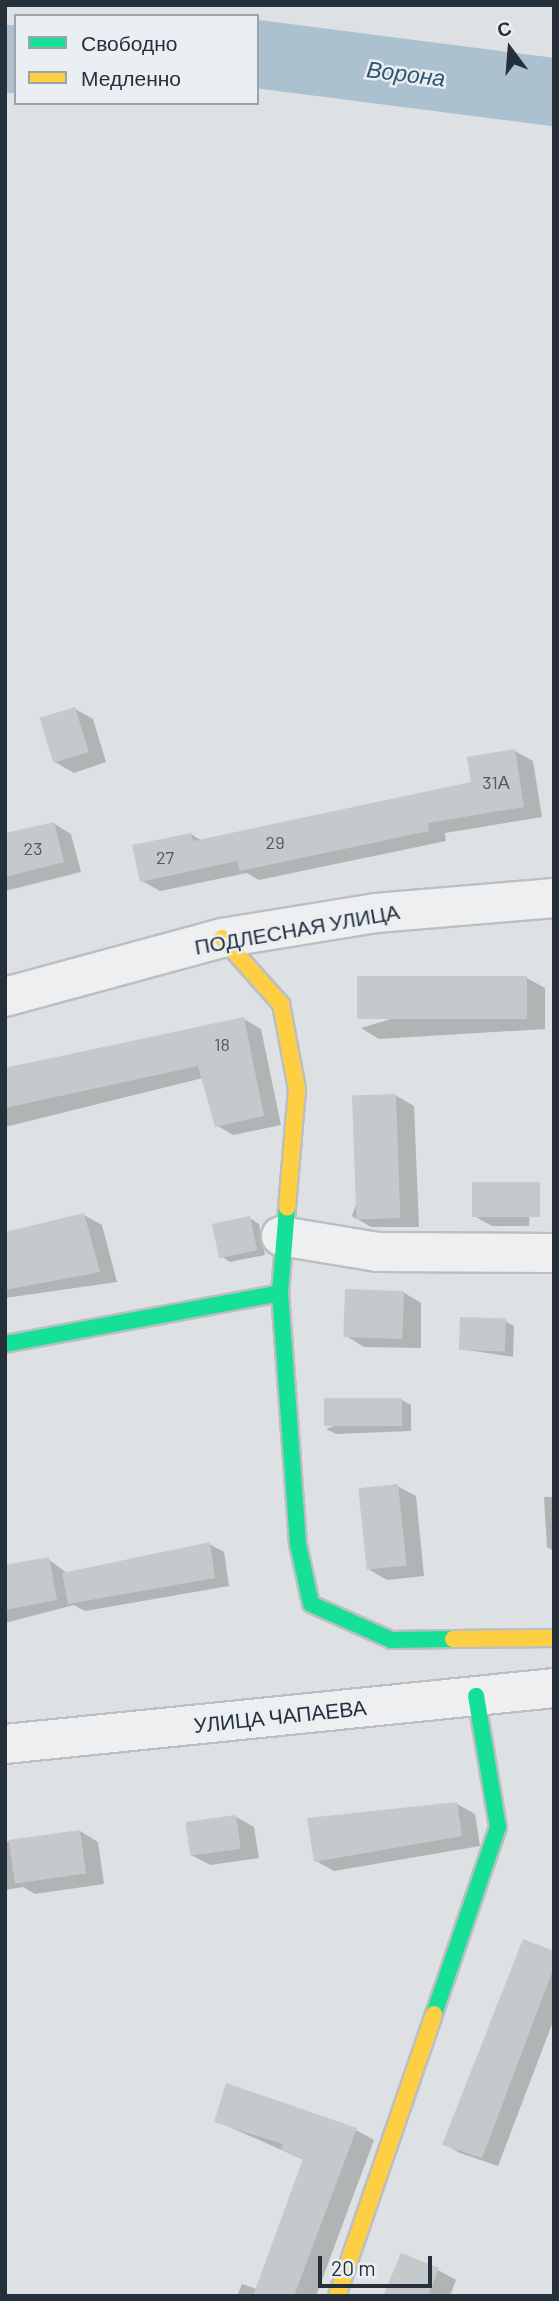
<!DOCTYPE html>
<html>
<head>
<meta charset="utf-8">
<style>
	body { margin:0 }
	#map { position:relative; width:559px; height:2301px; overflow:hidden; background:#dee1e3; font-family:Barlow,sans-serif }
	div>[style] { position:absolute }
	.shadow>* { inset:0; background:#0003 }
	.river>* { height:68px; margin:-34px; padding:0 34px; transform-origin:34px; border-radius:34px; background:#acc1cf }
	.building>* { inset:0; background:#c6c9cb; transform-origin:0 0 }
	.roads { filter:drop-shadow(2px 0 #bcbfc1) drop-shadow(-2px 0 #bcbfc1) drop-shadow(0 2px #bcbfc1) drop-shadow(0 -2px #bcbfc1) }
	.street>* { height:38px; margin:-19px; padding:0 19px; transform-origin:19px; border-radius:19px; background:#edeff0 }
	.fast>* { height:16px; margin:-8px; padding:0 8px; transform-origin:8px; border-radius:8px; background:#16e098 }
	.slow>* { height:16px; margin:-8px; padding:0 8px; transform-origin:8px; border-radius:8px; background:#ffcf43 }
	span { translate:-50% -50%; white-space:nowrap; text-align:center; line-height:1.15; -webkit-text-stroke:5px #eaeff4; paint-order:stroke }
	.number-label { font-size:18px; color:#4f5760 }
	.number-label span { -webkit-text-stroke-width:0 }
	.street-label { font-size:21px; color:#26303b }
	.water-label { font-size:23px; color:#31536e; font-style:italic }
	.frame { position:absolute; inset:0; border:7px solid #26303b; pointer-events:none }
	.legend { position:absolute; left:14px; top:14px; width:245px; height:91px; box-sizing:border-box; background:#eaeff4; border:2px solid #9ca3aa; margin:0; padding:9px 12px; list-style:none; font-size:21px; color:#26303b }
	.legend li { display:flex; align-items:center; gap:14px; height:35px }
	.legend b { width:35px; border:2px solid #9ca3aa }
	.north { position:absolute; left:475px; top:14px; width:70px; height:70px; -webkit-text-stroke:5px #eaeff4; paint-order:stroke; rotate:344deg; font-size:19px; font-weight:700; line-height:28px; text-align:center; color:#26303b }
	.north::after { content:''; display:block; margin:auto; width:24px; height:32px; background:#26303b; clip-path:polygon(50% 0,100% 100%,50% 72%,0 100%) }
	.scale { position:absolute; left:318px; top:2256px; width:114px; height:32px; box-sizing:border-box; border:4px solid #26303b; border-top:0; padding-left:9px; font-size:21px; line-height:24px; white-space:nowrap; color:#26303b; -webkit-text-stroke:5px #eaeff4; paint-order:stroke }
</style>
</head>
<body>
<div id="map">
	<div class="shadow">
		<div style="clip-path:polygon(75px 709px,93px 719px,106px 762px,74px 773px,55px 762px)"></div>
		<div style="clip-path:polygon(515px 751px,533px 761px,542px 817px,445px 833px,446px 841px,259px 880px,247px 873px,160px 891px,142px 881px,191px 834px,202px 841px,473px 783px)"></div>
		<div style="clip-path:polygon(53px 823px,71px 834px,81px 872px,5px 891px,5px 835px)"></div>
		<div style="clip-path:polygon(527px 978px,545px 988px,545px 1029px,379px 1039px,361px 1028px)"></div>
		<div style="clip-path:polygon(244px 1019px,261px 1029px,281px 1125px,233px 1135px,216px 1125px,203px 1078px,5px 1127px,5px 1068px)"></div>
		<div style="clip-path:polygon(395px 1095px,414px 1106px,419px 1227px,371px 1227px,352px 1216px)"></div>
		<div style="clip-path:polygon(530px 1194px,529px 1226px,492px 1226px,474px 1216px)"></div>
		<div style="clip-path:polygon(84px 1215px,102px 1225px,117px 1282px,5px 1298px,5px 1233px)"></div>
		<div style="clip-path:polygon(250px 1218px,259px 1224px,265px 1255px,230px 1262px,221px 1256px)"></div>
		<div style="clip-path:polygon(403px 1292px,421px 1303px,421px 1348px,364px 1347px,346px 1336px)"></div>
		<div style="clip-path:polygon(505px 1321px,514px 1326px,513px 1357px,461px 1349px)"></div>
		<div style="clip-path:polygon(402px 1400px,411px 1405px,411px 1431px,336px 1434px,326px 1429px)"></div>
		<div style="clip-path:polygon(397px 1486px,416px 1496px,424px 1576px,387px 1580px,368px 1569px)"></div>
		<div style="clip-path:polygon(544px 1497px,554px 1497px,554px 1551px,547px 1547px)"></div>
		<div style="clip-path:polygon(209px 1544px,224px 1552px,229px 1586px,85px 1611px,74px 1605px,5px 1623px,5px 1570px,48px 1559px,67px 1573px)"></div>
		<div style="clip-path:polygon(457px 1804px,475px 1814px,480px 1846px,334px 1871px,316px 1861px,309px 1819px)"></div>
		<div style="clip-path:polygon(236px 1817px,254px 1827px,259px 1858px,210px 1865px,191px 1855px)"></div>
		<div style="clip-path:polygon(80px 1831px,98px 1842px,104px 1884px,35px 1894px,23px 1887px,5px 1890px,5px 1842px)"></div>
		<div style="clip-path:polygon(554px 1953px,554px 2019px,498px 2166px,460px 2153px,444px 2144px)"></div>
		<div style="clip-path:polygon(216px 2121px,356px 2130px,374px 2140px,316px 2296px,237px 2296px,242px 2284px,257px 2289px,304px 2160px)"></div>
		<div style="clip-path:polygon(438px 2270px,456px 2280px,450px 2296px,385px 2296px)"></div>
	</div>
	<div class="river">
		<div style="left:257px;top:54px;width:299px;rotate:7.3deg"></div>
		<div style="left:5px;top:59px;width:11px"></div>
	</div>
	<div class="building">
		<div style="left:75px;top:707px;width:47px;height:37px;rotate:73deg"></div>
		<div style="clip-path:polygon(515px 749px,524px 807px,428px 823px,429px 831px,240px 871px,237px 861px,140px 882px,132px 845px,191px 833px,193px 841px,471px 782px,467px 757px)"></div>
		<div style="clip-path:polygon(54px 822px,64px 862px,5px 877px,5px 833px)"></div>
		<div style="left:527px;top:976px;width:43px;height:170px;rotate:90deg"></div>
		<div style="clip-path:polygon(244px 1017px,264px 1116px,215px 1127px,198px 1066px,5px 1108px,5px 1068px)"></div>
		<div style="left:396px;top:1094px;width:124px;height:44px;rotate:88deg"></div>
		<div style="left:472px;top:1182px;width:68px;height:35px"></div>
		<div style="clip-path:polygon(84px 1213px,100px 1272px,5px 1290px,5px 1232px)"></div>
		<div style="left:250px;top:1216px;width:35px;height:39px;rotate:78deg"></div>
		<div style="left:345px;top:1289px;width:59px;height:48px;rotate:2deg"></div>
		<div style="left:460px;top:1317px;width:46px;height:33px;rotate:2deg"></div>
		<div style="left:402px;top:1398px;width:28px;height:78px;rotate:90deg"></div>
		<div style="left:398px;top:1484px;width:82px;height:40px;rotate:84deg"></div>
		<div style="clip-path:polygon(210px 1542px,215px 1578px,68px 1604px,62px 1573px)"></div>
		<div style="clip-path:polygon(49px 1557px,57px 1600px,5px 1610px,5px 1565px)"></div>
		<div style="clip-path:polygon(457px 1802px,462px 1836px,314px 1862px,307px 1818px)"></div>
		<div style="left:236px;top:1815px;width:34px;height:51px;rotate:82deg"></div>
		<div style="left:80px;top:1830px;width:44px;height:72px;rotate:82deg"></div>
		<div style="clip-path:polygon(523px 1939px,554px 1951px,554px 1967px,482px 2158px,442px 2145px)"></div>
		<div style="clip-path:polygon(226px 2083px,357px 2128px,294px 2296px,253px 2296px,303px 2159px,281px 2149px,283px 2144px,214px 2122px)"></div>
		<div style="clip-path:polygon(401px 2253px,439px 2268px,428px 2296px,383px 2296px)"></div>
	</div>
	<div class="roads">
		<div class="street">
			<div style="left:5px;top:997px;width:225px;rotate:-15.2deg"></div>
			<div style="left:222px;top:938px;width:156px;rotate:-9.2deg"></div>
			<div style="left:376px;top:913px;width:179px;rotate:-4.8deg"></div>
			<div style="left:281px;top:1236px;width:98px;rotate:9.4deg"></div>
			<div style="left:378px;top:1252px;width:176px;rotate:0.3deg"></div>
			<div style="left:5px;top:1744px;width:552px;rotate:-5.82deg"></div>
		</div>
		<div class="fast">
			<div style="left:287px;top:1208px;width:85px;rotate:94.7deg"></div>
			<div style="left:280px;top:1293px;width:252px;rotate:85.9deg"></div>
			<div style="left:298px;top:1544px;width:61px;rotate:77.8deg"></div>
			<div style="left:311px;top:1604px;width:88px;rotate:24.2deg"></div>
			<div style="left:391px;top:1640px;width:62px;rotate:-0.9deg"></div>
			<div style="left:5px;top:1344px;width:280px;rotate:-10.5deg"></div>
			<div style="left:434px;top:2014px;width:198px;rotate:-71.1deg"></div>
			<div style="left:498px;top:1827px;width:133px;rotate:-99.5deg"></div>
		</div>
		<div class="slow">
			<div style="left:222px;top:938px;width:89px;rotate:48.2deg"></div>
			<div style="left:281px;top:1004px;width:86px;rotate:79.3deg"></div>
			<div style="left:297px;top:1089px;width:119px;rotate:94.8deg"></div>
			<div style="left:453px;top:1639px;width:101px;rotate:-0.6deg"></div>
			<div style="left:337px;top:2296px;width:298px;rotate:-71deg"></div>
		</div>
	</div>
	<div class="number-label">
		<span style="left:496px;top:782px">31А</span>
		<span style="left:275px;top:842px">29</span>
		<span style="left:33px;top:848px">23</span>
		<span style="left:165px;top:857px">27</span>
		<span style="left:222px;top:1044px">18</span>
	</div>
	<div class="street-label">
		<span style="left:297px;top:929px;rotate:-10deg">ПОДЛЕСНАЯ УЛИЦА</span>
		<span style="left:280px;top:1716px;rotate:-6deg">УЛИЦА ЧАПАЕВА</span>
	</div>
	<div class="water-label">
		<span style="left:406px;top:73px;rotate:7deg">Ворона</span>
	</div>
	<div class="frame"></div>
	<ul class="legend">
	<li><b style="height:9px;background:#16e098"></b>Свободно</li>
	<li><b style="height:9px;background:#ffcf43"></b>Медленно</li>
	</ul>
	<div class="north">С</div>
	<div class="scale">20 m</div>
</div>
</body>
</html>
